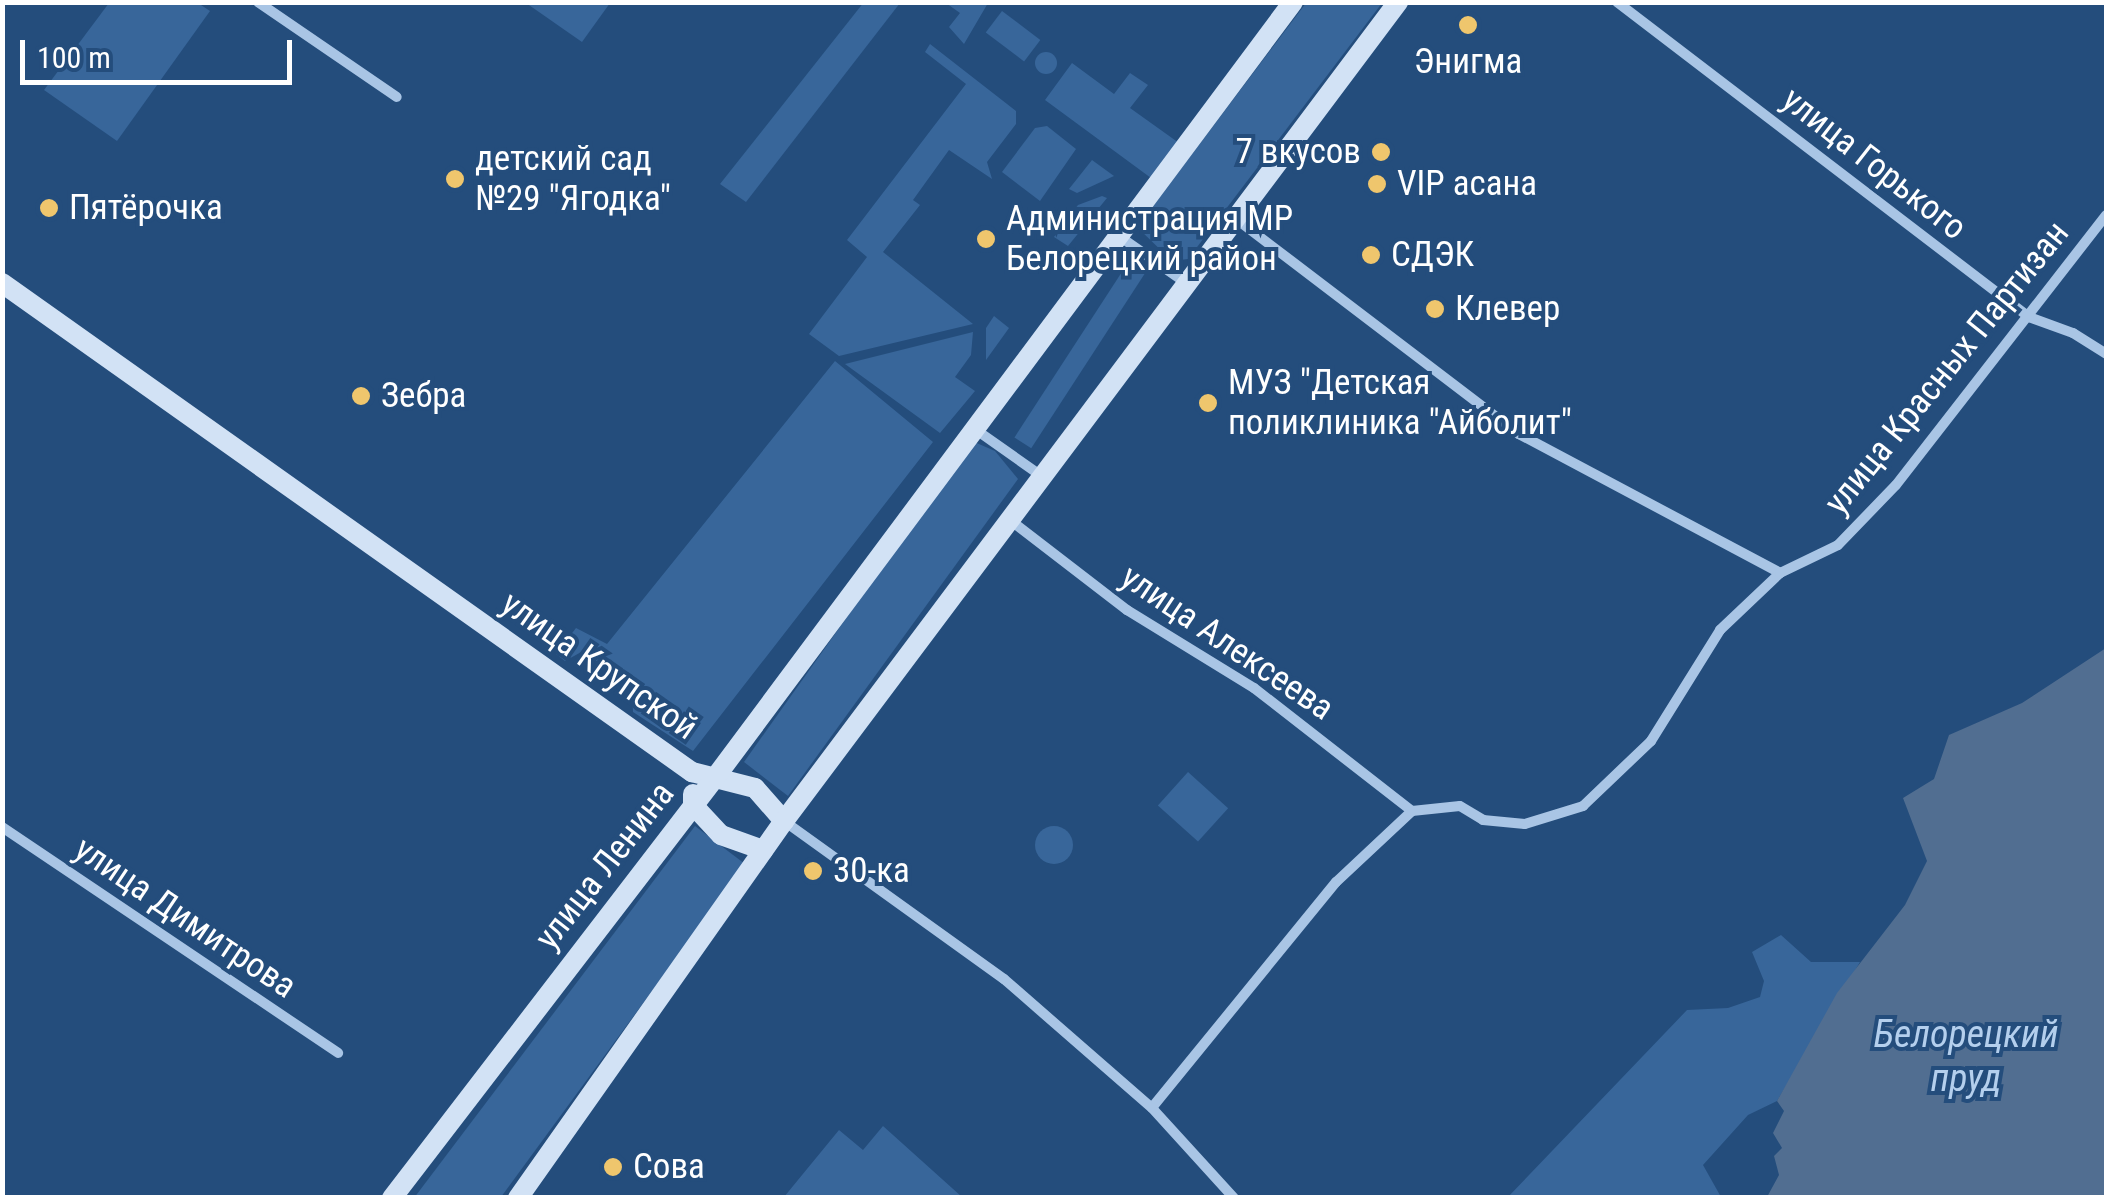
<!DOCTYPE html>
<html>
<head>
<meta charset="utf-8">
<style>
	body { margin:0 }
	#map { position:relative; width:2109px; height:1200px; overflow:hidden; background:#244d7c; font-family:"Roboto Condensed",sans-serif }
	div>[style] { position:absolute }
	.green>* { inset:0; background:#38669a; transform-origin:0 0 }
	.round { border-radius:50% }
	.water>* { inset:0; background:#516e91 }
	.minor>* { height:10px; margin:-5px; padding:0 5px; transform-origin:5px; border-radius:5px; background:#a9c5e5 }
	.secondary>* { height:20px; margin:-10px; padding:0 10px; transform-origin:10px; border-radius:10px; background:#d2e2f5 }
	.dots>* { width:28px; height:28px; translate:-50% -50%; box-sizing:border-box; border:5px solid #244d7c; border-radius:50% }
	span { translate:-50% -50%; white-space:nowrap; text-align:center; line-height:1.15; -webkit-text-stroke:8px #244d7c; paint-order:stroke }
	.poi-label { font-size:35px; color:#fff }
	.right { translate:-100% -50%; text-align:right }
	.left { translate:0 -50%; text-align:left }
	.street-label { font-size:35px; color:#fff }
	.water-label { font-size:38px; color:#b4cfed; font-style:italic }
	.frame { position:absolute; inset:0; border:5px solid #fff; pointer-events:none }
	.scale { position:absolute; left:20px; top:40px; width:272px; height:45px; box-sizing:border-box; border:5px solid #fff; border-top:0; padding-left:12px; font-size:30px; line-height:35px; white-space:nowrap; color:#fff; -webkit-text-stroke:8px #244d7c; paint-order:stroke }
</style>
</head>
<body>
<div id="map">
	<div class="green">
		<div style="clip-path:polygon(864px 2px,900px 3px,746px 202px,720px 184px)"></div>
		<div style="clip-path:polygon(109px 3px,198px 3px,210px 11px,117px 141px,44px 90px)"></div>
		<div style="clip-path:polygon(526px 3px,610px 3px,582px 42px)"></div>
		<div style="clip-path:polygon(946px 3px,988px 3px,964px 44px,949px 27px,960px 13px)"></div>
		<div style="clip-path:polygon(1306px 3px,1382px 3px,1188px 259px,1172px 261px,1137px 227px)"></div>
		<div style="left:1002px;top:11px;width:48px;height:27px;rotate:37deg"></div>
		<div style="clip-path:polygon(930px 44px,1016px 111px,1016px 124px,987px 162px,992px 179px,949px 150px,913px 200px,920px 205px,883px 252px,973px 324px,839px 356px,809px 334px,867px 257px,847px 240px,966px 84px,925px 52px)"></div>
		<div class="round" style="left:1035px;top:52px;width:22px;height:22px"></div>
		<div style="clip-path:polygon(1072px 63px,1114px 94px,1130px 73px,1148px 85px,1130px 108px,1179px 143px,1151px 178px,1045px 100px)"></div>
		<div style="clip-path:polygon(1047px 126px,1076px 149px,1040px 201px,1002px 172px,1035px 128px)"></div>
		<div style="clip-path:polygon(1092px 160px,1114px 176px,1077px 193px,1069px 189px)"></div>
		<div style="clip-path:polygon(1102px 196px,1107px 198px,1068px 246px,1054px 237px,1078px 205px)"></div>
		<div style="left:1131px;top:258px;width:20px;height:214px;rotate:33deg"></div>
		<div style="clip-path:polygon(994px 316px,1009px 328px,986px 360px,986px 328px)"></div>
		<div style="clip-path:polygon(973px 332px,971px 355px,955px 377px,975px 391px,940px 433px,845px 364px)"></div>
		<div style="clip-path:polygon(835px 361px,933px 442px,693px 751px,633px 712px,632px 686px,583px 651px,565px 661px,556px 654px,576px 628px,607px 644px)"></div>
		<div style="clip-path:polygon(972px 441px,995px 451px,1018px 479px,788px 796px,744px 762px)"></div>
		<div style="left:1188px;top:772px;width:54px;height:45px;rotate:42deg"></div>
		<div style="clip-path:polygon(695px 826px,745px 864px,501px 1197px,414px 1198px)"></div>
		<div class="round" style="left:1035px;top:826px;width:38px;height:38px"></div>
		<div style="clip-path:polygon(1781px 935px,1811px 962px,1860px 962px,1777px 1101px,1748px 1115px,1703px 1165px,1721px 1197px,1507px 1198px,1687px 1010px,1728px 1008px,1760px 997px,1764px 981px,1752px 952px)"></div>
		<div style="clip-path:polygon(883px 1126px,962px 1197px,784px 1197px,839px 1130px,863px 1150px)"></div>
	</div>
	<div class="water">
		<div style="clip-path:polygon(2106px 648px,2106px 1197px,1767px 1197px,1779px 1175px,1774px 1156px,1782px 1148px,1773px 1133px,1784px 1111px,1777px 1101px,1837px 993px,1905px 905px,1927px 861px,1903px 798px,1934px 779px,1949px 735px,2022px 703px)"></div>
	</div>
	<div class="minor">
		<div style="left:258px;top:2px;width:168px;rotate:34.4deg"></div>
		<div style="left:1617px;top:2px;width:519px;rotate:37.4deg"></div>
		<div style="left:2029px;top:317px;width:47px;rotate:20deg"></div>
		<div style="left:2073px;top:333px;width:39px;rotate:32deg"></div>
		<div style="left:1235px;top:218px;width:357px;rotate:37.3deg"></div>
		<div style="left:1519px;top:434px;width:296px;rotate:28deg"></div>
		<div style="left:1119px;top:236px;width:82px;rotate:35deg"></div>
		<div style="left:972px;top:427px;width:87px;rotate:35.2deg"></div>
		<div style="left:1010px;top:520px;width:148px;rotate:37.6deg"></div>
		<div style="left:1127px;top:610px;width:149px;rotate:31.6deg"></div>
		<div style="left:1254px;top:688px;width:200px;rotate:37.9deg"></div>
		<div style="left:1412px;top:811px;width:104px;rotate:136.9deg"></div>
		<div style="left:1336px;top:882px;width:291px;rotate:129.2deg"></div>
		<div style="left:1412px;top:811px;width:48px;rotate:-5.9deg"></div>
		<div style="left:1460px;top:806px;width:27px;rotate:31deg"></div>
		<div style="left:1483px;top:820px;width:42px;rotate:5.4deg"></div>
		<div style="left:1525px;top:824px;width:61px;rotate:-17.2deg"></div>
		<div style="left:1583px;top:806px;width:94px;rotate:-43.7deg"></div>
		<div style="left:1651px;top:741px;width:131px;rotate:-58.1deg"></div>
		<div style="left:1720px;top:630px;width:83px;rotate:-43.5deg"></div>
		<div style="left:1780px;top:573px;width:64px;rotate:-25.8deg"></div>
		<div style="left:1838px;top:545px;width:83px;rotate:-46deg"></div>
		<div style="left:1896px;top:485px;width:342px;rotate:-52.1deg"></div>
		<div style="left:784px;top:821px;width:271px;rotate:35.7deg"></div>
		<div style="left:1004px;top:979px;width:196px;rotate:41.1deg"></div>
		<div style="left:1152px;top:1108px;width:122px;rotate:47.7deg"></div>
		<div style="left:2px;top:827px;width:405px;rotate:33.9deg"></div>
	</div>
	<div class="secondary">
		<div style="left:2px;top:283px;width:846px;rotate:35.33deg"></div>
		<div style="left:692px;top:772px;width:65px;rotate:14.3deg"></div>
		<div style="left:755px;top:788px;width:44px;rotate:48.7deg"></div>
		<div style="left:693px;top:794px;width:11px;rotate:90deg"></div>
		<div style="left:693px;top:805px;width:41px;rotate:47deg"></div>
		<div style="left:721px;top:835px;width:45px;rotate:19.7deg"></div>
		<div style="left:392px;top:1198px;width:533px;rotate:-52.46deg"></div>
		<div style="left:717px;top:775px;width:964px;rotate:-53.31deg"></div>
		<div style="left:518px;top:1198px;width:461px;rotate:-54.8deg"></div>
		<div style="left:784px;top:821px;width:1024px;rotate:-53.14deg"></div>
	</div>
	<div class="dots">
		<div style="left:1468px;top:25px;background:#efc66d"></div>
		<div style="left:1381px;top:152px;background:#efc66d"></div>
		<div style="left:455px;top:179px;background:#efc66d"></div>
		<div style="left:1377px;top:184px;background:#efc66d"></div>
		<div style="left:49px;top:208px;background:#efc66d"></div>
		<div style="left:986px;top:239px;background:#efc66d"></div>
		<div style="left:1371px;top:255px;background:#efc66d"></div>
		<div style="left:1435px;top:309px;background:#efc66d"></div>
		<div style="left:361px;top:396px;background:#efc66d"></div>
		<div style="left:1208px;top:403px;background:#efc66d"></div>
		<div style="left:813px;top:871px;background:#efc66d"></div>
		<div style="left:613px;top:1167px;background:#efc66d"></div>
	</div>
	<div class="poi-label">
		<span style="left:1468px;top:62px">Энигма</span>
		<span class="right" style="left:1361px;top:152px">7 вкусов</span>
		<span class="left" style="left:475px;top:179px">детский сад<br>№29 "Ягодка"</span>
		<span class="left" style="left:1397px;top:184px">VIP асана</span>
		<span class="left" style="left:69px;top:208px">Пятёрочка</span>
		<span class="left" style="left:1006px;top:239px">Администрация МР<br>Белорецкий район</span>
		<span class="left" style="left:1391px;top:255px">СДЭК</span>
		<span class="left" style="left:1455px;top:309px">Клевер</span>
		<span class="left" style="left:1228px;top:403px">МУЗ "Детская<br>поликлиника "Айболит"</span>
		<span class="left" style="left:381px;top:396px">Зебра</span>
		<span class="left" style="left:833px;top:871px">30-ка</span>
		<span class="left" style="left:633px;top:1167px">Сова</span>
	</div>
	<div class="street-label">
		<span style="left:1874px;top:164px;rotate:38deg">улица Горького</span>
		<span style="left:1947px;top:368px;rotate:-51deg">улица Красных Партизан</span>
		<span style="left:1227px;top:643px;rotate:34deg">улица Алексеева</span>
		<span style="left:599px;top:666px;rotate:35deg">улица Крупской</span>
		<span style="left:605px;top:866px;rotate:-52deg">улица Ленина</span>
		<span style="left:185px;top:918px;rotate:34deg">улица Димитрова</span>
	</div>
	<div class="water-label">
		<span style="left:1966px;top:1057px">Белорецкий<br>пруд</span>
	</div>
	<div class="frame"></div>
	<div class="scale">100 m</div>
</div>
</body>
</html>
